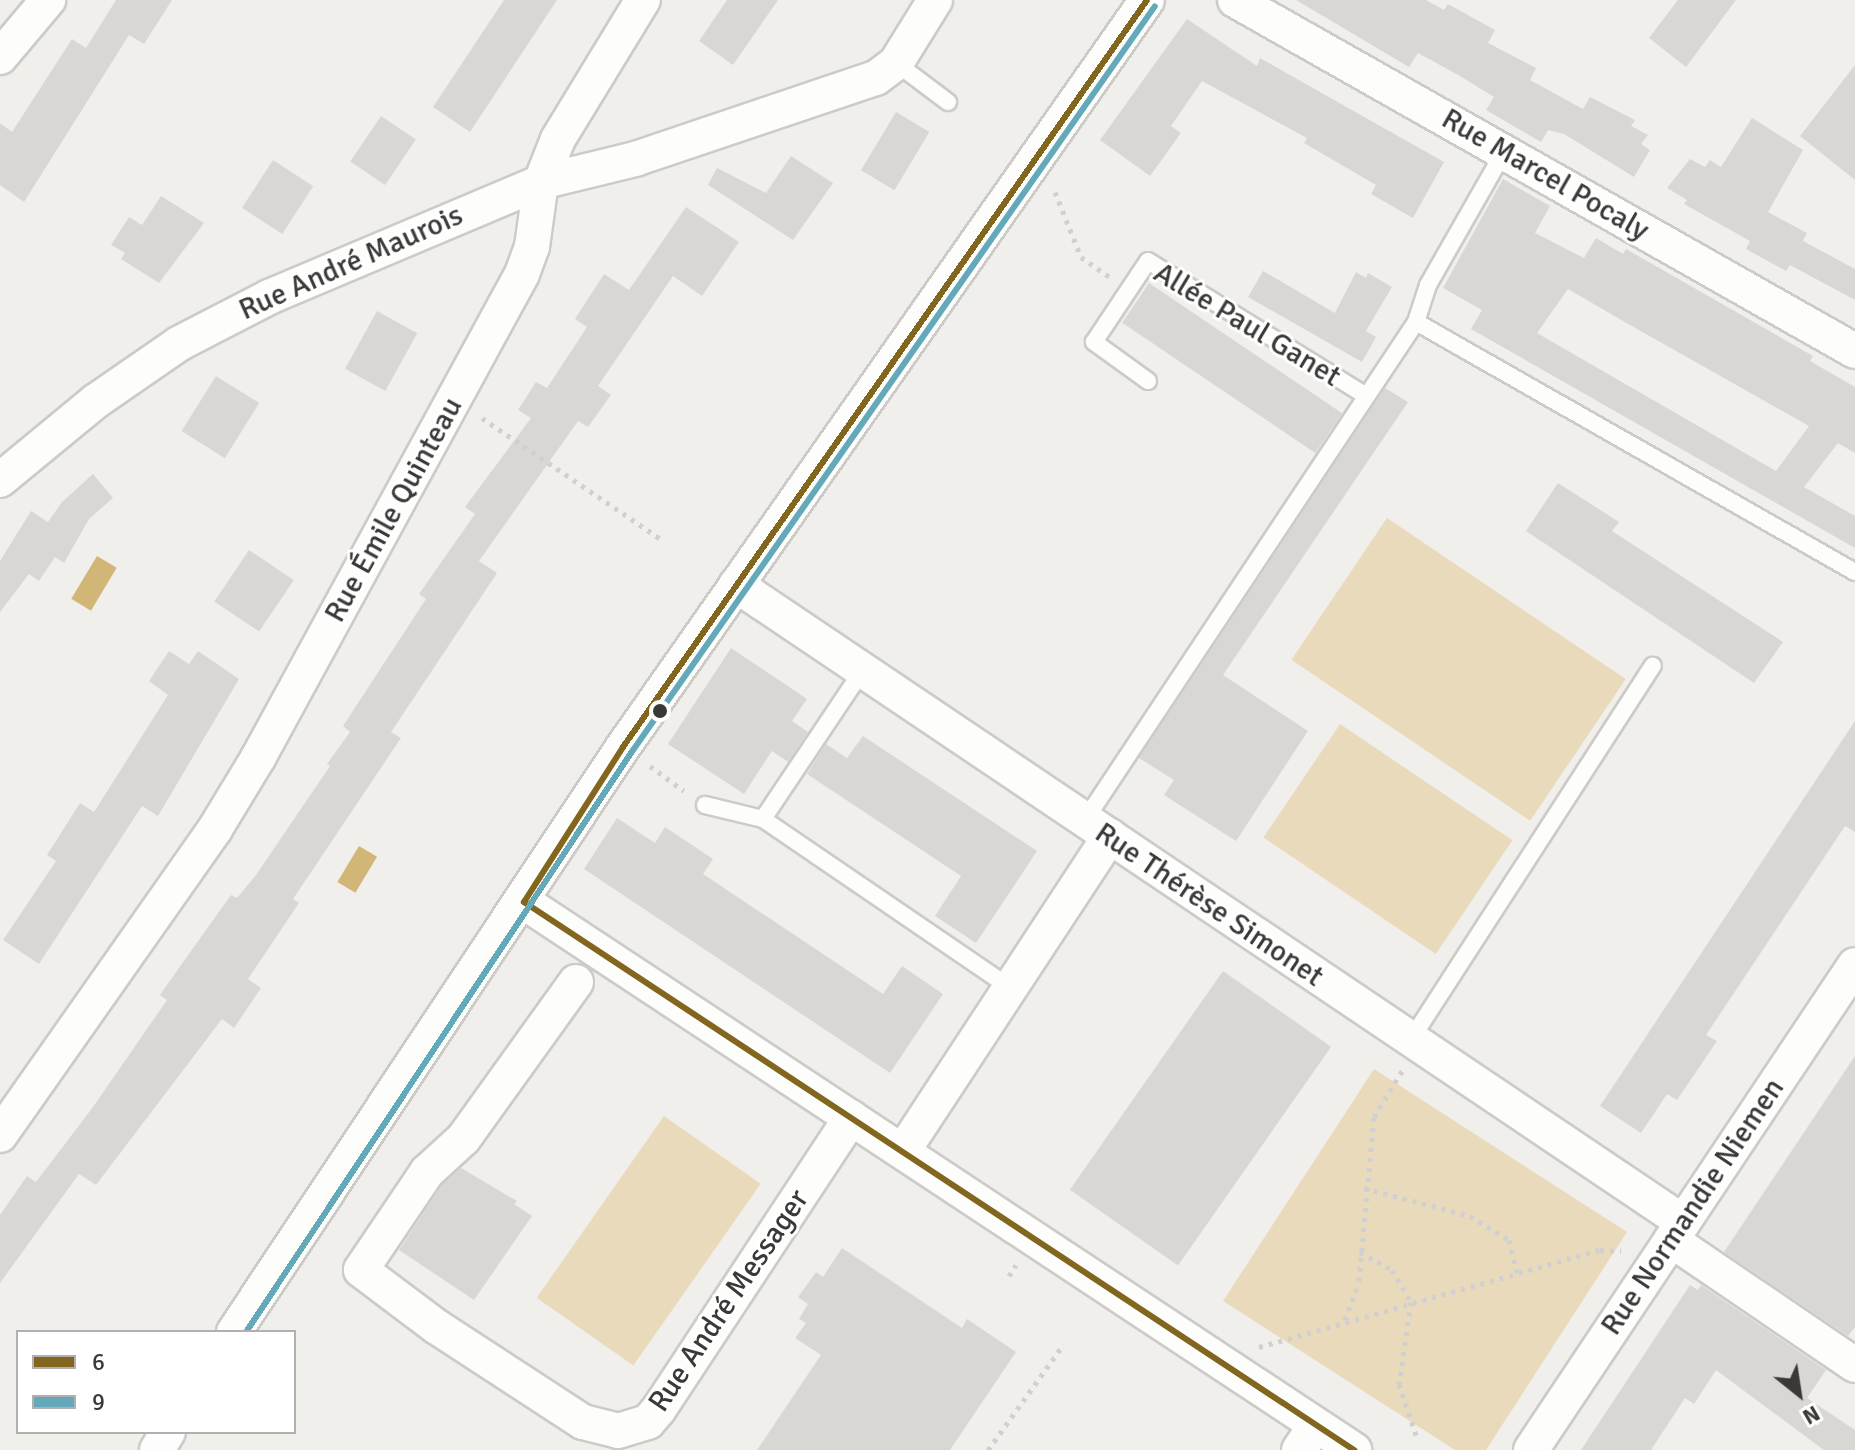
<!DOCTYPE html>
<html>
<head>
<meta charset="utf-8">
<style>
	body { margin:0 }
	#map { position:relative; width:1855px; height:1450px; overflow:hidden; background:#f1efeb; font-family:Signika,sans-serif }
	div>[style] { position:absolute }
	.green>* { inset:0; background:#e9dabc; transform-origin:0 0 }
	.water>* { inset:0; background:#d2b678; transform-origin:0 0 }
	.building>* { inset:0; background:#d9d7d4; transform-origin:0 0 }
	.path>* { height:5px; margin-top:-2.5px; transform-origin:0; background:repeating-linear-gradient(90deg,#d0d0d0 0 4px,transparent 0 10px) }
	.roads { filter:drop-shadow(2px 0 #cccbc7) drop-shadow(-2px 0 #cccbc7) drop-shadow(0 2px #cccbc7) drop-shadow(0 -2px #cccbc7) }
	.service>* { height:16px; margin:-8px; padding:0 8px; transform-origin:8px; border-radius:8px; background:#fdfdfc }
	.minor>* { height:34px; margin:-17px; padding:0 17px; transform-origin:17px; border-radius:17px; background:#fdfdfc }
	.bus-1>* { height:6px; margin:-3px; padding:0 3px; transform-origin:3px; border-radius:3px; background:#82661e }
	.bus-2>* { height:6px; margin:-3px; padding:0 3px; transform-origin:3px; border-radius:3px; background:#64a9ba }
	.dots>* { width:22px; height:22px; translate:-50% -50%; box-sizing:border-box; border:4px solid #fff; border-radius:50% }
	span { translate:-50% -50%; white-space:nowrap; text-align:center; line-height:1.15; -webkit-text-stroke:6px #fff; paint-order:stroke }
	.street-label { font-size:30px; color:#3b3937 }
	.legend { position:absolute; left:16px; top:1330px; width:280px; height:104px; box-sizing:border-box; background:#fff; border:2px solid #b1b0af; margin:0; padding:10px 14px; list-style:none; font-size:24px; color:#3b3937 }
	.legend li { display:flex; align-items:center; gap:16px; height:40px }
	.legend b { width:40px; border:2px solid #b1b0af }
	.north { position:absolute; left:1759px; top:1354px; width:80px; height:80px; -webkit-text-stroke:6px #fff; paint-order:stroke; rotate:150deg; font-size:22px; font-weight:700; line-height:32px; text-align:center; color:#3b3937 }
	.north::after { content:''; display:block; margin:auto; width:28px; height:36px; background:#3b3937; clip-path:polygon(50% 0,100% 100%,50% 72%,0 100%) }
</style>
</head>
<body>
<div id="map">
	<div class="green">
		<div style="left:1387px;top:518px;width:288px;height:171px;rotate:34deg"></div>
		<div style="left:1340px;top:724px;width:208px;height:137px;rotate:34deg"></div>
		<div style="clip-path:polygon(1374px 1069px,1627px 1232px,1486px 1450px,1455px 1450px,1223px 1301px)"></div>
		<div style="left:664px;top:1116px;width:118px;height:222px;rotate:35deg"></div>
	</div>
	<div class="water">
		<div style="left:97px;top:556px;width:23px;height:50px;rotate:31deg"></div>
		<div style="left:359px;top:846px;width:21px;height:42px;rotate:31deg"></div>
	</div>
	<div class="building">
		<div style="clip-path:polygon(116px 0,172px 0,144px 44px,129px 35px,24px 202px,0 185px,0 123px,12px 132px,72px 39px,86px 48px)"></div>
		<div style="clip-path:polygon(504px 0,557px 0,470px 132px,433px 107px)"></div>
		<div style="clip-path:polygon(727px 0,778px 0,733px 65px,699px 41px)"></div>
		<div style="clip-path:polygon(1296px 0,1426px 0,1444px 10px,1448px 4px,1495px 30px,1488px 43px,1536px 68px,1530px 80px,1583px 109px,1590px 97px,1635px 120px,1631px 126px,1648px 135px,1641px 144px,1650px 150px,1634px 177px,1564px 134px,1548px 130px,1541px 142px,1486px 110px,1494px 97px,1460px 76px,1418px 53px,1409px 67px)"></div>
		<div style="clip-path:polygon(1678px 0,1736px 0,1686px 67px,1649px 38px)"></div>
		<div style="clip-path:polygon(1187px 19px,1257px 66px,1260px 58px,1444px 162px,1413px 218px,1371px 194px,1376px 185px,1304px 143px,1307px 138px,1202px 81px,1171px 126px,1181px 133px,1150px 176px,1100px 140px)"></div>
		<div style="clip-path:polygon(1855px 65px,1855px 180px,1800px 136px)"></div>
		<div style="left:896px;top:112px;width:39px;height:68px;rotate:31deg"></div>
		<div style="left:381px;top:116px;width:42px;height:55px;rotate:34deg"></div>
		<div style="clip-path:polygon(1752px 118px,1803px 150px,1768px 212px,1807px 233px,1803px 241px,1855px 269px,1855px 300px,1790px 265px,1786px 271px,1746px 249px,1750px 241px,1684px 204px,1687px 200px,1667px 188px,1690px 159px,1705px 167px,1710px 160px,1721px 167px)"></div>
		<div style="clip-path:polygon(791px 156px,833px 183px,793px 240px,708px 185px,717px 168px,766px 193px)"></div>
		<div style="left:273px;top:160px;width:48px;height:57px;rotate:33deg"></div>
		<div style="clip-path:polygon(evenodd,1503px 179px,1550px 206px,1535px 233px,1584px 258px,1596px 238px,1623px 254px,1626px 249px,1813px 356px,1810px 361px,1855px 387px,1855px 453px,1838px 443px,1804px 487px,1855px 516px,1855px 548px,1471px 329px,1482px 310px,1443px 288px,1503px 179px,1568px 289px,1623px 321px,1809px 426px,1776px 471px,1537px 333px,1568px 289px)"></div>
		<div style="clip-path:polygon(161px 196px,204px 223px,159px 283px,121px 259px,125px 253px,111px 245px,129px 217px,142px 225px)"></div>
		<div style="clip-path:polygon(686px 207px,739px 242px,702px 296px,673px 276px,598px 386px,611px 395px,588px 427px,578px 421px,479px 561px,497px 573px,391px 732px,401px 738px,293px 899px,299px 903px,248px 979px,261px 988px,234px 1028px,222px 1019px,96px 1185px,79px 1174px,0 1283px,0 1215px,27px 1176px,36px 1182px,93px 1107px,167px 1000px,160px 995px,181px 965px,231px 895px,237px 898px,256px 875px,330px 766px,327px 764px,350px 732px,343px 726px,426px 599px,419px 594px,475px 514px,465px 507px,531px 418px,518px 410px,536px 382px,547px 388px,587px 327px,575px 319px,604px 274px,629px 290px)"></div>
		<div style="clip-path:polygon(1263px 271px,1335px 313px,1356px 272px,1366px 278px,1368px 273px,1392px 287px,1366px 331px,1376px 337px,1362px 362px,1248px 297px)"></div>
		<div style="left:1149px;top:283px;width:233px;height:48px;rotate:34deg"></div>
		<div style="left:377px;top:311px;width:46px;height:66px;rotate:29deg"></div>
		<div style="left:216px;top:376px;width:51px;height:65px;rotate:32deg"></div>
		<div style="clip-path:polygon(1385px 388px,1408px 402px,1223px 675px,1308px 731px,1236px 841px,1164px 795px,1174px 780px,1139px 758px)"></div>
		<div style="clip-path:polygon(93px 474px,113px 498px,89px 519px,64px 563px,55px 557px,39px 581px,29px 574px,0 612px,0 561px,31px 511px,48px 522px,62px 502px)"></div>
		<div style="clip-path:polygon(1558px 483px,1619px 522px,1612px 531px,1783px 642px,1754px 683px,1526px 531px)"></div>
		<div style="left:249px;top:550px;width:54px;height:62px;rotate:34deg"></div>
		<div style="clip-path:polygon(731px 648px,807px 699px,792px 721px,808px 732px,788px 762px,772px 751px,744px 794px,668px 744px)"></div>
		<div style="clip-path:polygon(169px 651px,189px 664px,198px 651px,239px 679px,158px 816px,142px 806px,39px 964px,3px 940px,56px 861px,47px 855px,80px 803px,94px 812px,168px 695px,149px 681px)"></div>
		<div style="clip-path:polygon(1855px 721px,1855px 832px,1845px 826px,1706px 1035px,1717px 1041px,1677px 1100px,1667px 1094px,1641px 1133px,1600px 1106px)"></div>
		<div style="clip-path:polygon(863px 736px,1037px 851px,976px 943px,935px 916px,961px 876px,807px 774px,826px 744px,847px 758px)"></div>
		<div style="clip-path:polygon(617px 818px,655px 843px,665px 827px,713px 859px,703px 874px,883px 994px,902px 966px,943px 994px,890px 1073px,584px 869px)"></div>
		<div style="left:1223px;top:971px;width:132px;height:267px;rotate:35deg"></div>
		<div style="clip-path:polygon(1855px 1056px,1855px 1327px,1848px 1336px,1724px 1252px)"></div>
		<div style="clip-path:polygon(461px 1168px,517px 1201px,514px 1204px,532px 1216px,474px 1300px,399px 1250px,442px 1185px)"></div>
		<div style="clip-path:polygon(842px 1248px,962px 1328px,967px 1319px,1016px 1352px,950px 1450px,757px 1450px,821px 1355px,795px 1338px,806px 1323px,799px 1319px,808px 1304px,798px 1297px,816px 1272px,823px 1277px)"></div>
		<div style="clip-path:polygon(1690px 1285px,1698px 1290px,1701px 1285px,1826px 1370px,1807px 1398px,1855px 1430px,1855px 1450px,1824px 1450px,1716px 1370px,1694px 1404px,1685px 1398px,1651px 1450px,1581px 1450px)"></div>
	</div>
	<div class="path">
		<div style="left:1055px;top:192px;width:70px;rotate:68.2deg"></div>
		<div style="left:1081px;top:257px;width:35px;rotate:35deg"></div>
		<div style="left:482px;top:418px;width:220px;rotate:34.1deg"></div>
		<div style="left:650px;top:766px;width:42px;rotate:36.3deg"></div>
		<div style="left:1364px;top:1188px;width:110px;rotate:14.8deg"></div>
		<div style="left:1470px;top:1216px;width:46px;rotate:31.6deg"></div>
		<div style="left:1509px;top:1240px;width:34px;rotate:76deg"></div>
		<div style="left:1360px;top:1252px;width:37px;rotate:29deg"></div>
		<div style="left:1392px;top:1270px;width:37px;rotate:59deg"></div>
		<div style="left:1411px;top:1302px;width:83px;rotate:98.3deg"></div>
		<div style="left:1399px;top:1384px;width:54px;rotate:71.6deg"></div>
		<div style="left:1009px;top:1276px;width:13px;rotate:-58deg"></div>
		<div style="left:1345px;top:1320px;width:41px;rotate:-70.3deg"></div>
		<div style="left:1359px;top:1281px;width:165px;rotate:-84.8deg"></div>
		<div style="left:1374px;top:1117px;width:54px;rotate:-58.7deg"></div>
		<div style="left:1259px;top:1347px;width:355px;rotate:-15.9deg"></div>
		<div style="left:1600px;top:1250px;width:21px;rotate:3deg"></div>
		<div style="left:988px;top:1450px;width:130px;rotate:-54.4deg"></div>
	</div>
	<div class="roads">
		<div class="service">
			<div style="left:896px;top:63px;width:65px;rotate:36.9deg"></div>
			<div style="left:1416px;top:322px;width:39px;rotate:-72deg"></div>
			<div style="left:1428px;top:285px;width:153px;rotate:-60.3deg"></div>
			<div style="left:1148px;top:381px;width:67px;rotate:-144.2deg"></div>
			<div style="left:1094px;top:342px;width:97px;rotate:-56.3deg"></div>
			<div style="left:1148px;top:261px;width:253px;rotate:31.7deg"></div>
			<div style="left:862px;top:671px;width:178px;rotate:123.8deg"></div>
			<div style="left:763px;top:819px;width:300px;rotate:34.3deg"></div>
			<div style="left:705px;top:805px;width:60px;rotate:13.6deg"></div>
			<div style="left:1085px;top:820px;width:598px;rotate:-56.39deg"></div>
			<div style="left:1416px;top:322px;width:505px;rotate:29.66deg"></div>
			<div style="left:1410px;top:1041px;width:447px;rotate:-57.1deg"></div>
		</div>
		<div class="minor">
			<div style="left:1235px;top:0;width:712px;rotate:29.52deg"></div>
			<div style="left:0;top:57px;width:75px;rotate:-49.9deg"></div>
			<div style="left:0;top:480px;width:124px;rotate:-39.5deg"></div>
			<div style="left:96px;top:401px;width:102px;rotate:-34.6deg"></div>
			<div style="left:180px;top:343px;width:100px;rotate:-27.3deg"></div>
			<div style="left:269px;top:297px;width:295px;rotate:-22.9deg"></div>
			<div style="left:541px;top:182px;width:97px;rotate:-13.7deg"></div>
			<div style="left:635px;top:159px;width:254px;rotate:-18.6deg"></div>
			<div style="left:876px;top:78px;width:25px;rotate:-37deg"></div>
			<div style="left:896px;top:63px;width:74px;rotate:-58.2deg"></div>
			<div style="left:736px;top:585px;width:1141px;rotate:33.93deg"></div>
			<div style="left:524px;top:902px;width:995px;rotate:33.43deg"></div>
			<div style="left:576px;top:982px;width:193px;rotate:125.7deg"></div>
			<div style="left:463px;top:1139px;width:49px;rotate:137.5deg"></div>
			<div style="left:427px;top:1172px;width:118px;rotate:124deg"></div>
			<div style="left:361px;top:1270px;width:95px;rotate:36.9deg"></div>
			<div style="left:437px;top:1327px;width:174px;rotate:33.1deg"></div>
			<div style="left:583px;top:1422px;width:36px;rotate:14deg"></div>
			<div style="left:618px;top:1431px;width:31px;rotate:-17deg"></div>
			<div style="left:648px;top:1422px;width:17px;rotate:-50deg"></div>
			<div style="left:659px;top:1409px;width:349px;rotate:-56.6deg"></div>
			<div style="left:0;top:1135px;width:374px;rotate:-54.9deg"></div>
			<div style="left:215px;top:829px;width:83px;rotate:-58.8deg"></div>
			<div style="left:258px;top:758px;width:551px;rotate:-61.39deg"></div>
			<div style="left:522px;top:274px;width:29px;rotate:-70deg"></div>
			<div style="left:532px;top:247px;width:66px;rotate:-82.1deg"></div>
			<div style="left:541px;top:182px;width:46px;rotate:-68.4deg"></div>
			<div style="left:558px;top:139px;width:163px;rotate:-58.6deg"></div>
			<div style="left:903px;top:1151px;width:377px;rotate:-56.7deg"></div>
			<div style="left:1671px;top:1240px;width:222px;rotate:34.2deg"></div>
			<div style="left:234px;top:1332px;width:703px;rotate:-56.38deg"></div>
			<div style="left:623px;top:747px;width:912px;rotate:-54.95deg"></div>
			<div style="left:157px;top:1450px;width:21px;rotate:-59deg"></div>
			<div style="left:1299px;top:1450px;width:30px;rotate:-56deg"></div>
			<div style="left:1531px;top:1450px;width:583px;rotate:-56.26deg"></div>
		</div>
	</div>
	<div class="bus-1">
		<div style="left:524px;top:902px;width:184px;rotate:-57.4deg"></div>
		<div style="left:623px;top:747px;width:912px;rotate:-54.95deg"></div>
		<div style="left:524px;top:902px;width:995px;rotate:33.43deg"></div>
	</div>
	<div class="bus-2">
		<div style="left:246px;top:1332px;width:695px;rotate:-56.38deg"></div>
		<div style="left:631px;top:753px;width:912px;rotate:-54.95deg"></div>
	</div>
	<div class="dots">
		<div style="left:660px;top:711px;background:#3b3937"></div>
	</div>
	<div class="street-label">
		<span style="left:1545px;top:175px;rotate:30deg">Rue Marcel Pocaly</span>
		<span style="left:351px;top:263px;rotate:-24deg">Rue André Maurois</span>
		<span style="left:1247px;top:325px;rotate:31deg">Allée Paul Ganet</span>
		<span style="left:394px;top:510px;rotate:-61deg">Rue Émile Quinteau</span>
		<span style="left:1209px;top:905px;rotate:34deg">Rue Thérèse Simonet</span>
		<span style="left:1693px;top:1207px;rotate:-56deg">Rue Normandie Niemen</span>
		<span style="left:729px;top:1301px;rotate:-56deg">Rue André Messager</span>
	</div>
	<ul class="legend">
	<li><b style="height:10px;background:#82661e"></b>6</li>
	<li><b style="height:10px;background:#64a9ba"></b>9</li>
	</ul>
	<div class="north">N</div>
</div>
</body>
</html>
